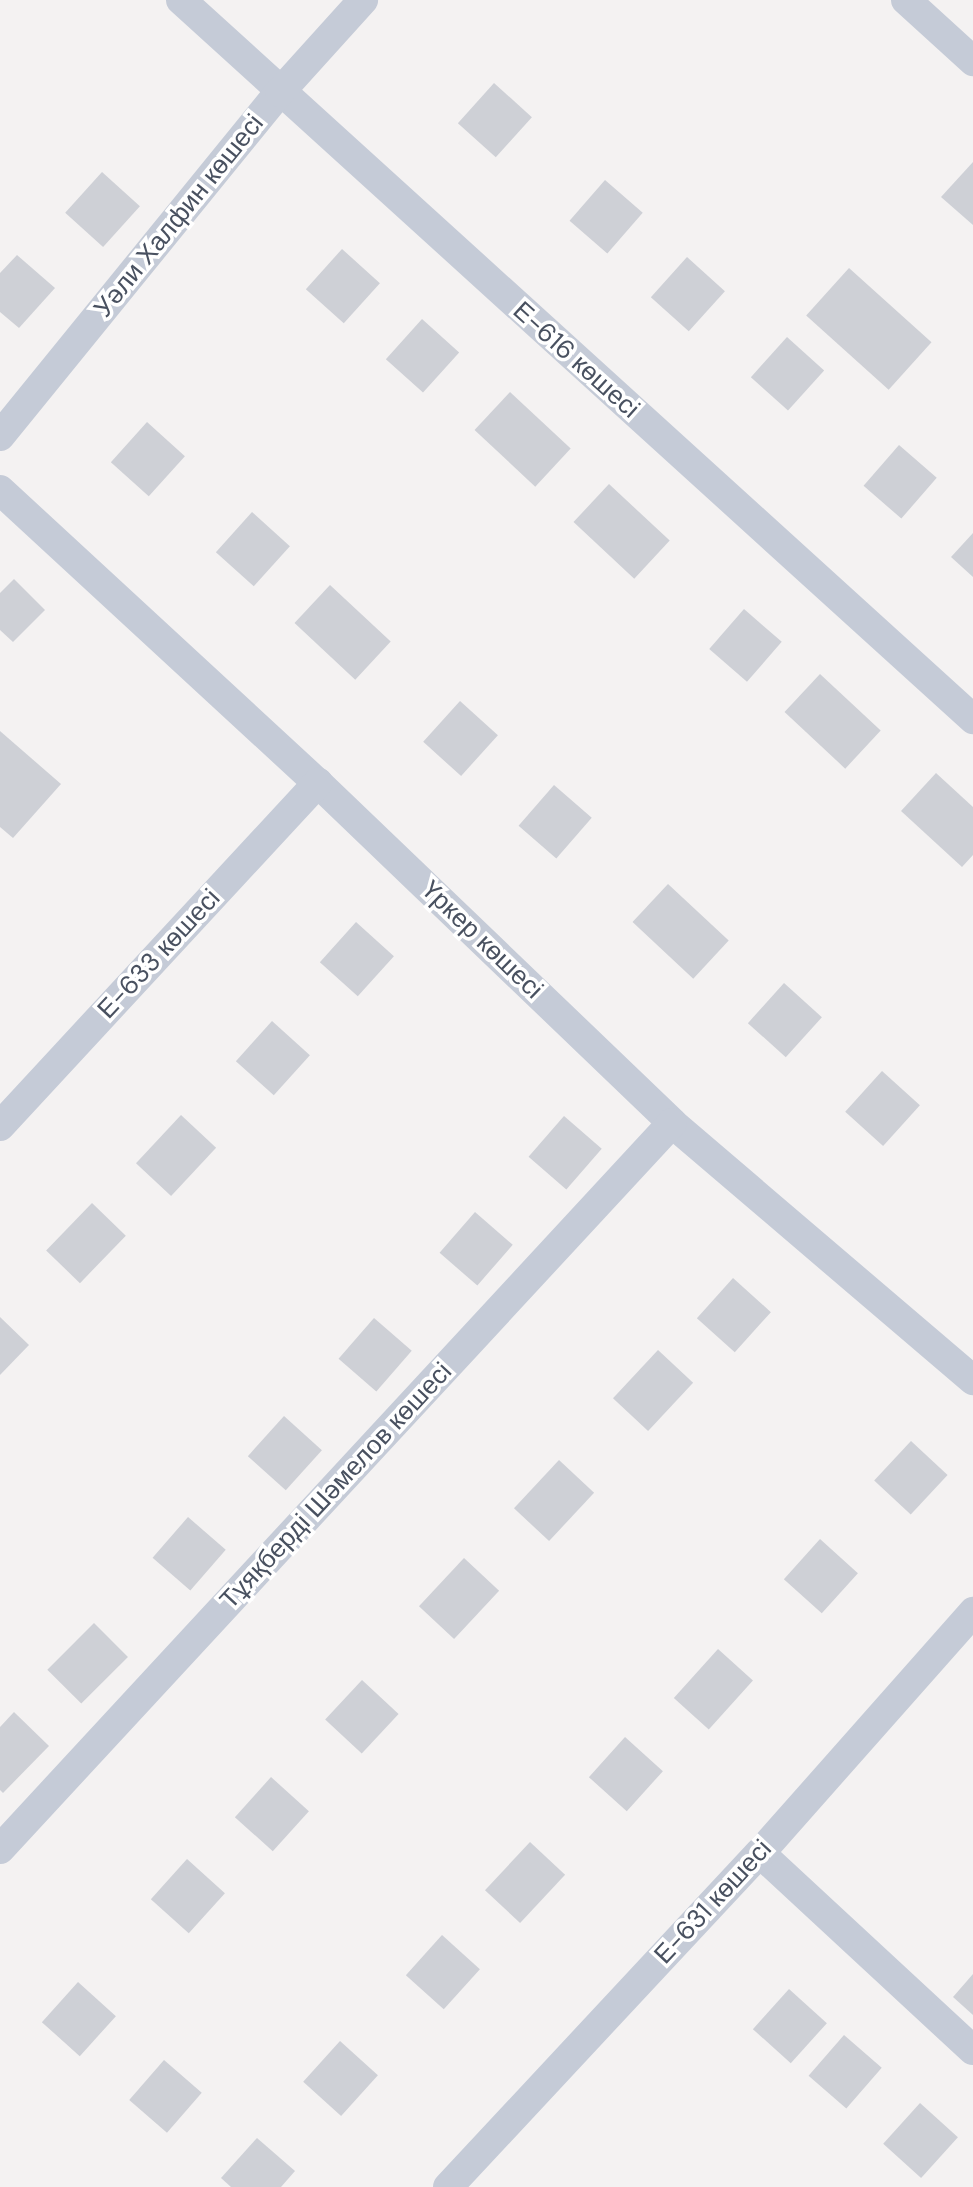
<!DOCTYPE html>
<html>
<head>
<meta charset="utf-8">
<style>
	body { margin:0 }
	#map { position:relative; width:973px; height:2187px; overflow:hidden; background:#f4f2f2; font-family:"DM Sans",sans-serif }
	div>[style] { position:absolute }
	.building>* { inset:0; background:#ced0d6; transform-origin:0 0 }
	.street>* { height:30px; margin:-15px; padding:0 15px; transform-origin:15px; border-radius:15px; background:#c5cbd7 }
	span { translate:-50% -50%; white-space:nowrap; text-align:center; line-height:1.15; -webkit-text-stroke:7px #fff; paint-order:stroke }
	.street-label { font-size:26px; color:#495160 }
</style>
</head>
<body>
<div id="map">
	<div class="building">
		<div style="left:494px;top:83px;width:51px;height:54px;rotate:42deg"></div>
		<div style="clip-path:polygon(973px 162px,973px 225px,941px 197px)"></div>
		<div style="left:102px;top:172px;width:51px;height:55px;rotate:42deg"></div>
		<div style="left:605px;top:180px;width:50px;height:54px;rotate:41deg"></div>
		<div style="left:342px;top:249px;width:51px;height:54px;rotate:42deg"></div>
		<div style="clip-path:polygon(17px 255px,55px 288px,19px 328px,0 312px,0 273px)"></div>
		<div style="left:687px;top:257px;width:51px;height:54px;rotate:42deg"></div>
		<div style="left:849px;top:268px;width:111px;height:64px;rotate:42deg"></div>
		<div style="left:422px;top:319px;width:50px;height:54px;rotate:42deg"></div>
		<div style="left:787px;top:337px;width:50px;height:54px;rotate:42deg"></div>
		<div style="left:510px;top:392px;width:83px;height:52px;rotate:43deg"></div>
		<div style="left:147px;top:422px;width:51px;height:54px;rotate:42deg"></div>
		<div style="left:899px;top:445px;width:50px;height:54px;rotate:41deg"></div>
		<div style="left:609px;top:484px;width:83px;height:52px;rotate:43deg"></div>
		<div style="left:252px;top:512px;width:51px;height:54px;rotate:42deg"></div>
		<div style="clip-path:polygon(973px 533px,973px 577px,951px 557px)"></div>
		<div style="clip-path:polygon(14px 579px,45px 610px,13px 642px,0 630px,0 593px)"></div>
		<div style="left:330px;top:585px;width:83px;height:52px;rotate:43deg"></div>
		<div style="left:744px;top:609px;width:50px;height:53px;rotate:41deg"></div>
		<div style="left:820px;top:674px;width:83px;height:52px;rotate:43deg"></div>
		<div style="left:460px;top:701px;width:51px;height:55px;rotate:42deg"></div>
		<div style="clip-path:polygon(0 731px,61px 784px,13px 838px,0 827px)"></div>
		<div style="clip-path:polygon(936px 773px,973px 807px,973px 855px,962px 867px,901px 811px)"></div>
		<div style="left:554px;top:785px;width:50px;height:54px;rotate:41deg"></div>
		<div style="left:668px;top:884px;width:83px;height:52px;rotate:43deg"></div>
		<div style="left:356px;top:922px;width:51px;height:54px;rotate:42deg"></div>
		<div style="left:784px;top:983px;width:51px;height:54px;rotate:42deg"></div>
		<div style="left:272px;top:1021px;width:51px;height:54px;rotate:42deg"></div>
		<div style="left:882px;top:1071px;width:51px;height:55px;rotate:42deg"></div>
		<div style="left:181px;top:1115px;width:48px;height:66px;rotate:43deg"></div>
		<div style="left:564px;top:1116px;width:50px;height:54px;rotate:41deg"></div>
		<div style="left:92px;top:1203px;width:47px;height:66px;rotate:44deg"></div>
		<div style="left:475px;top:1212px;width:50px;height:54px;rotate:41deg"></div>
		<div style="left:733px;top:1278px;width:51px;height:54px;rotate:42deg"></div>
		<div style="clip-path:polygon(0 1317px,29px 1345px,0 1375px)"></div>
		<div style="left:374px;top:1318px;width:50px;height:54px;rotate:41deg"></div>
		<div style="left:658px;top:1350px;width:48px;height:66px;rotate:43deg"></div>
		<div style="left:284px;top:1416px;width:51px;height:54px;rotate:42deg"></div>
		<div style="left:911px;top:1441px;width:50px;height:54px;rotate:43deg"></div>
		<div style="left:559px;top:1460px;width:48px;height:66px;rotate:43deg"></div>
		<div style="left:188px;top:1517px;width:50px;height:54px;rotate:41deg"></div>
		<div style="left:820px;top:1539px;width:51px;height:54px;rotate:42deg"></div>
		<div style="left:464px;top:1558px;width:48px;height:66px;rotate:43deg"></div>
		<div style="left:94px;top:1623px;width:48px;height:66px;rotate:45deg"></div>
		<div style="left:718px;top:1649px;width:47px;height:66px;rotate:42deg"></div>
		<div style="left:362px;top:1680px;width:50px;height:54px;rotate:43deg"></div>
		<div style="clip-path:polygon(14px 1712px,49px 1746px,3px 1793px,0 1790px,0 1727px)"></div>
		<div style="left:625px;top:1737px;width:51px;height:54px;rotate:42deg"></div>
		<div style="left:271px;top:1777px;width:51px;height:54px;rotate:42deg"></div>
		<div style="left:530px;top:1842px;width:48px;height:66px;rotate:43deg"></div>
		<div style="left:187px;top:1859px;width:51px;height:54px;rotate:42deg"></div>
		<div style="left:442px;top:1935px;width:51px;height:54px;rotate:42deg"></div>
		<div style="clip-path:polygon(973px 1974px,973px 2015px,953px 1997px)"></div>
		<div style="left:78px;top:1982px;width:51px;height:54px;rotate:42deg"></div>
		<div style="left:789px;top:1989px;width:51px;height:54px;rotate:42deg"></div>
		<div style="left:844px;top:2035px;width:50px;height:54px;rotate:41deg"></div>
		<div style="left:340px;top:2041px;width:51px;height:55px;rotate:42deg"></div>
		<div style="left:164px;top:2060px;width:50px;height:53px;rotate:41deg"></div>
		<div style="left:920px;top:2103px;width:51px;height:55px;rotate:42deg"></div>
		<div style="clip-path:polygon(257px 2138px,295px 2171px,281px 2187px,231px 2187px,221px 2178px)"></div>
	</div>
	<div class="street">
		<div style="left:181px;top:0;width:1070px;rotate:42.23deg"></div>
		<div style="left:906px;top:0;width:91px;rotate:42.3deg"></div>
		<div style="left:0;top:436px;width:444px;rotate:-50.9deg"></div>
		<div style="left:280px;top:92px;width:124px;rotate:-47.9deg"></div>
		<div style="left:0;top:490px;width:432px;rotate:42.7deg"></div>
		<div style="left:318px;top:783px;width:491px;rotate:43.8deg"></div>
		<div style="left:672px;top:1123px;width:396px;rotate:40.5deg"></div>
		<div style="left:0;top:1126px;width:468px;rotate:-47.2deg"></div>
		<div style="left:0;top:1849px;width:989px;rotate:-47.21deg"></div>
		<div style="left:760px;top:1853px;width:290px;rotate:42.8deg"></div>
		<div style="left:448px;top:2187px;width:457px;rotate:-47deg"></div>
		<div style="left:760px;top:1853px;width:322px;rotate:-48.5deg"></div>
	</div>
	<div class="street-label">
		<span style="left:179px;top:216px;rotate:-51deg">Уәли Халфин көшесі</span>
		<span style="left:576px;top:360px;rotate:42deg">Е-616 көшесі</span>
		<span style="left:482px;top:940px;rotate:44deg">Үркер көшесі</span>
		<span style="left:159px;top:954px;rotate:-47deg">Е-633 көшесі</span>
		<span style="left:336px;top:1486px;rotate:-47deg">Тұяқберді Шәмелов көшесі</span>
		<span style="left:713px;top:1902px;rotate:-47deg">Е-631 көшесі</span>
	</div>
</div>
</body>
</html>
